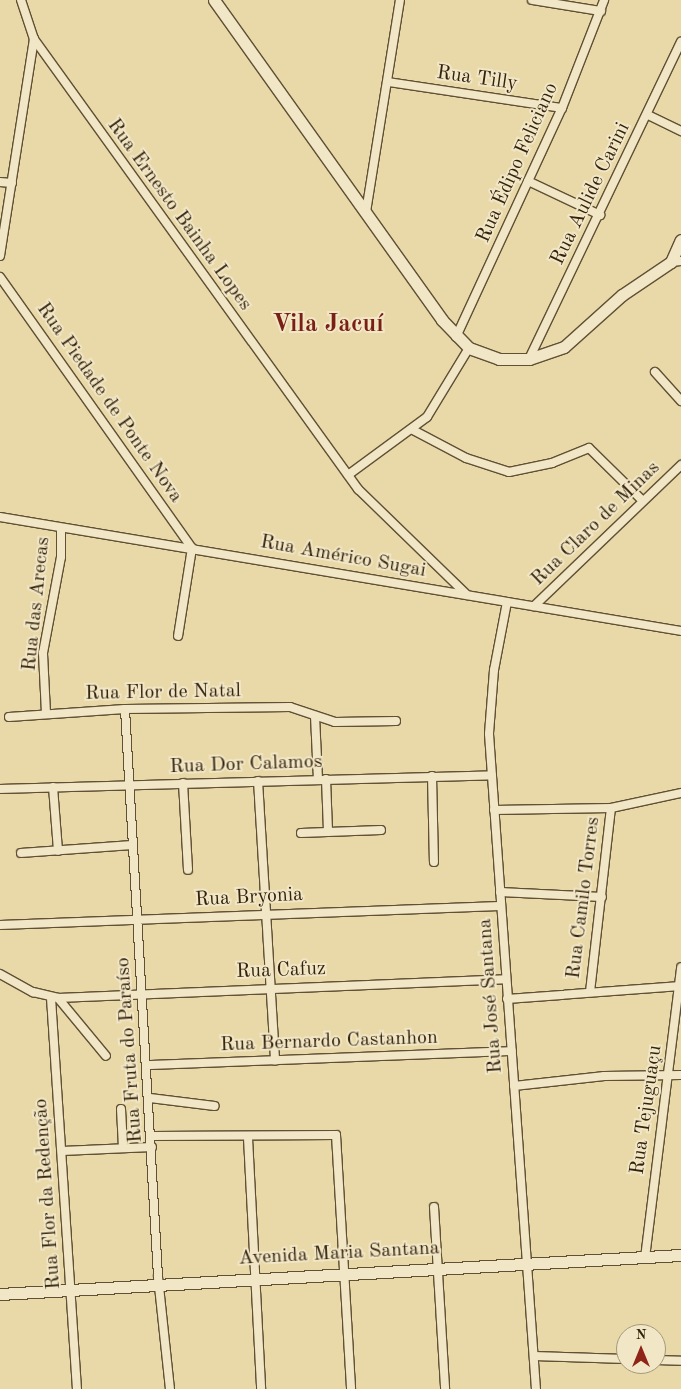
<!DOCTYPE html>
<html>
<head>
<meta charset="utf-8">
<style>
	body { margin:0 }
	#map { position:relative; width:681px; height:1389px; overflow:hidden; background:#e9d9a8; font-family:"Old Standard TT",serif }
	div>[style] { position:absolute }
	.roads { filter:drop-shadow(1px 0 #605034) drop-shadow(-1px 0 #605034) drop-shadow(0 1px #605034) drop-shadow(0 -1px #605034) }
	.street>* { height:8px; margin:-4px; padding:0 4px; transform-origin:4px; border-radius:4px; background:#f1e6c6 }
	.secondary>* { height:11px; margin:-5.5px; padding:0 5.5px; transform-origin:5.5px; border-radius:5.5px; background:#f1e6c6 }
	span { translate:-50% -50%; white-space:nowrap; text-align:center; line-height:1.15; -webkit-text-stroke:4px #f1e6c6; paint-order:stroke }
	.street-label { font-size:20px; color:#33230e }
	.district-label { font-size:25px; color:#7a1f14; font-weight:700 }
	.north { position:absolute; left:616px; top:1324px; width:50px; height:50px; box-sizing:border-box; background:#f1e6c6; border:1px solid #a5987c; border-radius:50%; rotate:0deg; font-size:14px; font-weight:700; line-height:20px; text-align:center; color:#33230e }
	.north::after { content:''; display:block; margin:auto; width:18px; height:22px; background:#8f2418; clip-path:polygon(50% 0,100% 100%,50% 72%,0 100%) }
</style>
</head>
<body>
<div id="map">
	<div class="roads">
		<div class="street">
			<div style="left:21px;top:0;width:41px;rotate:71.6deg"></div>
			<div style="left:34px;top:39px;width:555px;rotate:54.25deg"></div>
			<div style="left:358px;top:489px;width:152px;rotate:44.2deg"></div>
			<div style="left:532px;top:0;width:70px;rotate:9.1deg"></div>
			<div style="left:388px;top:82px;width:176px;rotate:8.5deg"></div>
			<div style="left:648px;top:115px;width:37px;rotate:26deg"></div>
			<div style="left:528px;top:181px;width:80px;rotate:25.3deg"></div>
			<div style="left:0;top:182px;width:12px;rotate:5deg"></div>
			<div style="left:366px;top:212px;width:215px;rotate:-80.9deg"></div>
			<div style="left:0;top:256px;width:220px;rotate:-81.1deg"></div>
			<div style="left:671px;top:262px;width:10px;rotate:-6deg"></div>
			<div style="left:0;top:277px;width:332px;rotate:54.7deg"></div>
			<div style="left:192px;top:548px;width:89px;rotate:99deg"></div>
			<div style="left:456px;top:337px;width:252px;rotate:-65.2deg"></div>
			<div style="left:562px;top:108px;width:116px;rotate:-68.7deg"></div>
			<div style="left:529px;top:359px;width:352px;rotate:-64.4deg"></div>
			<div style="left:655px;top:372px;width:39px;rotate:48deg"></div>
			<div style="left:413px;top:430px;width:60px;rotate:27.8deg"></div>
			<div style="left:466px;top:458px;width:45px;rotate:18deg"></div>
			<div style="left:509px;top:472px;width:44px;rotate:-11.8deg"></div>
			<div style="left:552px;top:463px;width:40px;rotate:-22deg"></div>
			<div style="left:589px;top:448px;width:74px;rotate:44.5deg"></div>
			<div style="left:348px;top:475px;width:98px;rotate:-36.3deg"></div>
			<div style="left:427px;top:417px;width:81px;rotate:-58.7deg"></div>
			<div style="left:0;top:517px;width:690px;rotate:9.5deg"></div>
			<div style="left:507px;top:602px;width:69px;rotate:100.8deg"></div>
			<div style="left:494px;top:670px;width:64px;rotate:94.5deg"></div>
			<div style="left:489px;top:734px;width:657px;rotate:85.9deg"></div>
			<div style="left:534px;top:606px;width:204px;rotate:-43.8deg"></div>
			<div style="left:125px;top:709px;width:569px;rotate:86.67deg"></div>
			<div style="left:158px;top:1277px;width:113px;rotate:83.9deg"></div>
			<div style="left:46px;top:713px;width:60px;rotate:-92.9deg"></div>
			<div style="left:43px;top:653px;width:98px;rotate:-79.4deg"></div>
			<div style="left:61px;top:557px;width:29px;rotate:-90deg"></div>
			<div style="left:315px;top:716px;width:64px;rotate:87.3deg"></div>
			<div style="left:9px;top:717px;width:116px;rotate:-3.9deg"></div>
			<div style="left:125px;top:709px;width:165px;rotate:-0.7deg"></div>
			<div style="left:290px;top:707px;width:47px;rotate:18.4deg"></div>
			<div style="left:335px;top:722px;width:61px;rotate:-0.9deg"></div>
			<div style="left:432px;top:776px;width:86px;rotate:88.7deg"></div>
			<div style="left:326px;top:779px;width:53px;rotate:87.8deg"></div>
			<div style="left:258px;top:781px;width:280px;rotate:86.5deg"></div>
			<div style="left:183px;top:783px;width:87px;rotate:86.7deg"></div>
			<div style="left:53px;top:787px;width:64px;rotate:85.5deg"></div>
			<div style="left:0;top:789px;width:492px;rotate:-1.6deg"></div>
			<div style="left:494px;top:810px;width:117px;rotate:-1deg"></div>
			<div style="left:611px;top:808px;width:72px;rotate:-12.1deg"></div>
			<div style="left:301px;top:833px;width:80px;rotate:-2.1deg"></div>
			<div style="left:21px;top:853px;width:111px;rotate:-4.1deg"></div>
			<div style="left:500px;top:892px;width:102px;rotate:2.8deg"></div>
			<div style="left:0;top:925px;width:500px;rotate:-2.18deg"></div>
			<div style="left:0;top:974px;width:38px;rotate:29deg"></div>
			<div style="left:33px;top:992px;width:26px;rotate:13deg"></div>
			<div style="left:58px;top:998px;width:75px;rotate:50.4deg"></div>
			<div style="left:590px;top:992px;width:185px;rotate:-83.5deg"></div>
			<div style="left:51px;top:998px;width:392px;rotate:86.2deg"></div>
			<div style="left:58px;top:998px;width:448px;rotate:-2.4deg"></div>
			<div style="left:507px;top:999px;width:174px;rotate:-4.3deg"></div>
			<div style="left:148px;top:1065px;width:364px;rotate:-2.2deg"></div>
			<div style="left:514px;top:1086px;width:91px;rotate:-6.3deg"></div>
			<div style="left:604px;top:1076px;width:77px;rotate:-0.7deg"></div>
			<div style="left:150px;top:1098px;width:65px;rotate:7deg"></div>
			<div style="left:121px;top:1109px;width:39px;rotate:87deg"></div>
			<div style="left:152px;top:1136px;width:184px;rotate:-0.3deg"></div>
			<div style="left:336px;top:1135px;width:254px;rotate:86.6deg"></div>
			<div style="left:248px;top:1138px;width:251px;rotate:87deg"></div>
			<div style="left:62px;top:1151px;width:90px;rotate:-2.5deg"></div>
			<div style="left:434px;top:1207px;width:182px;rotate:86.5deg"></div>
			<div style="left:645px;top:1258px;width:293px;rotate:-82.9deg"></div>
			<div style="left:534px;top:1356px;width:92px;rotate:1.9deg"></div>
			<div style="left:656px;top:1360px;width:25px;rotate:2deg"></div>
		</div>
		<div class="secondary">
			<div style="left:214px;top:0;width:393px;rotate:54.5deg"></div>
			<div style="left:442px;top:320px;width:39px;rotate:46deg"></div>
			<div style="left:469px;top:348px;width:32px;rotate:20deg"></div>
			<div style="left:499px;top:359px;width:30px"></div>
			<div style="left:529px;top:359px;width:37px;rotate:-19deg"></div>
			<div style="left:564px;top:347px;width:78px;rotate:-41.9deg"></div>
			<div style="left:622px;top:295px;width:59px;rotate:-34deg"></div>
			<div style="left:671px;top:262px;width:24px;rotate:-66deg"></div>
			<div style="left:0;top:1294px;width:682px;rotate:-3.28deg"></div>
		</div>
	</div>
	<div class="street-label">
		<span style="left:477px;top:79px;rotate:8deg">Rua Tilly</span>
		<span style="left:518px;top:163px;rotate:-66deg">Rua Édipo Feliciano</span>
		<span style="left:591px;top:194px;rotate:-64deg">Rua Aulide Carini</span>
		<span style="left:179px;top:215px;rotate:54deg">Rua Ernesto Bainha Lopes</span>
		<span style="left:109px;top:403px;rotate:55deg">Rua Piedade de Ponte Nova</span>
		<span style="left:596px;top:524px;rotate:-44deg">Rua Claro de Minas</span>
		<span style="left:343px;top:557px;rotate:10deg">Rua Américo Sugai</span>
		<span style="left:37px;top:604px;rotate:-84deg">Rua das Arecas</span>
		<span style="left:163px;top:693px;rotate:-1deg">Rua Flor de Natal</span>
		<span style="left:246px;top:765px;rotate:-2deg">Rua Dor Calamos</span>
		<span style="left:249px;top:898px;rotate:-3deg">Rua Bryonia</span>
		<span style="left:584px;top:898px;rotate:-83deg">Rua Camilo Torres</span>
		<span style="left:281px;top:971px;rotate:-2deg">Rua Cafuz</span>
		<span style="left:491px;top:996px;rotate:-94deg">Rua José Santana</span>
		<span style="left:329px;top:1042px;rotate:-2deg">Rua Bernardo Castanhon</span>
		<span style="left:130px;top:1050px;rotate:-94deg">Rua Fruta do Paraíso</span>
		<span style="left:647px;top:1110px;rotate:-82deg">Rua Tejuguaçu</span>
		<span style="left:48px;top:1194px;rotate:-94deg">Rua Flor da Redenção</span>
		<span style="left:339px;top:1254px;rotate:-3deg">Avenida Maria Santana</span>
	</div>
	<div class="district-label">
		<span style="left:328px;top:325px">Vila Jacuí</span>
	</div>
	<div class="north">N</div>
</div>
</body>
</html>
